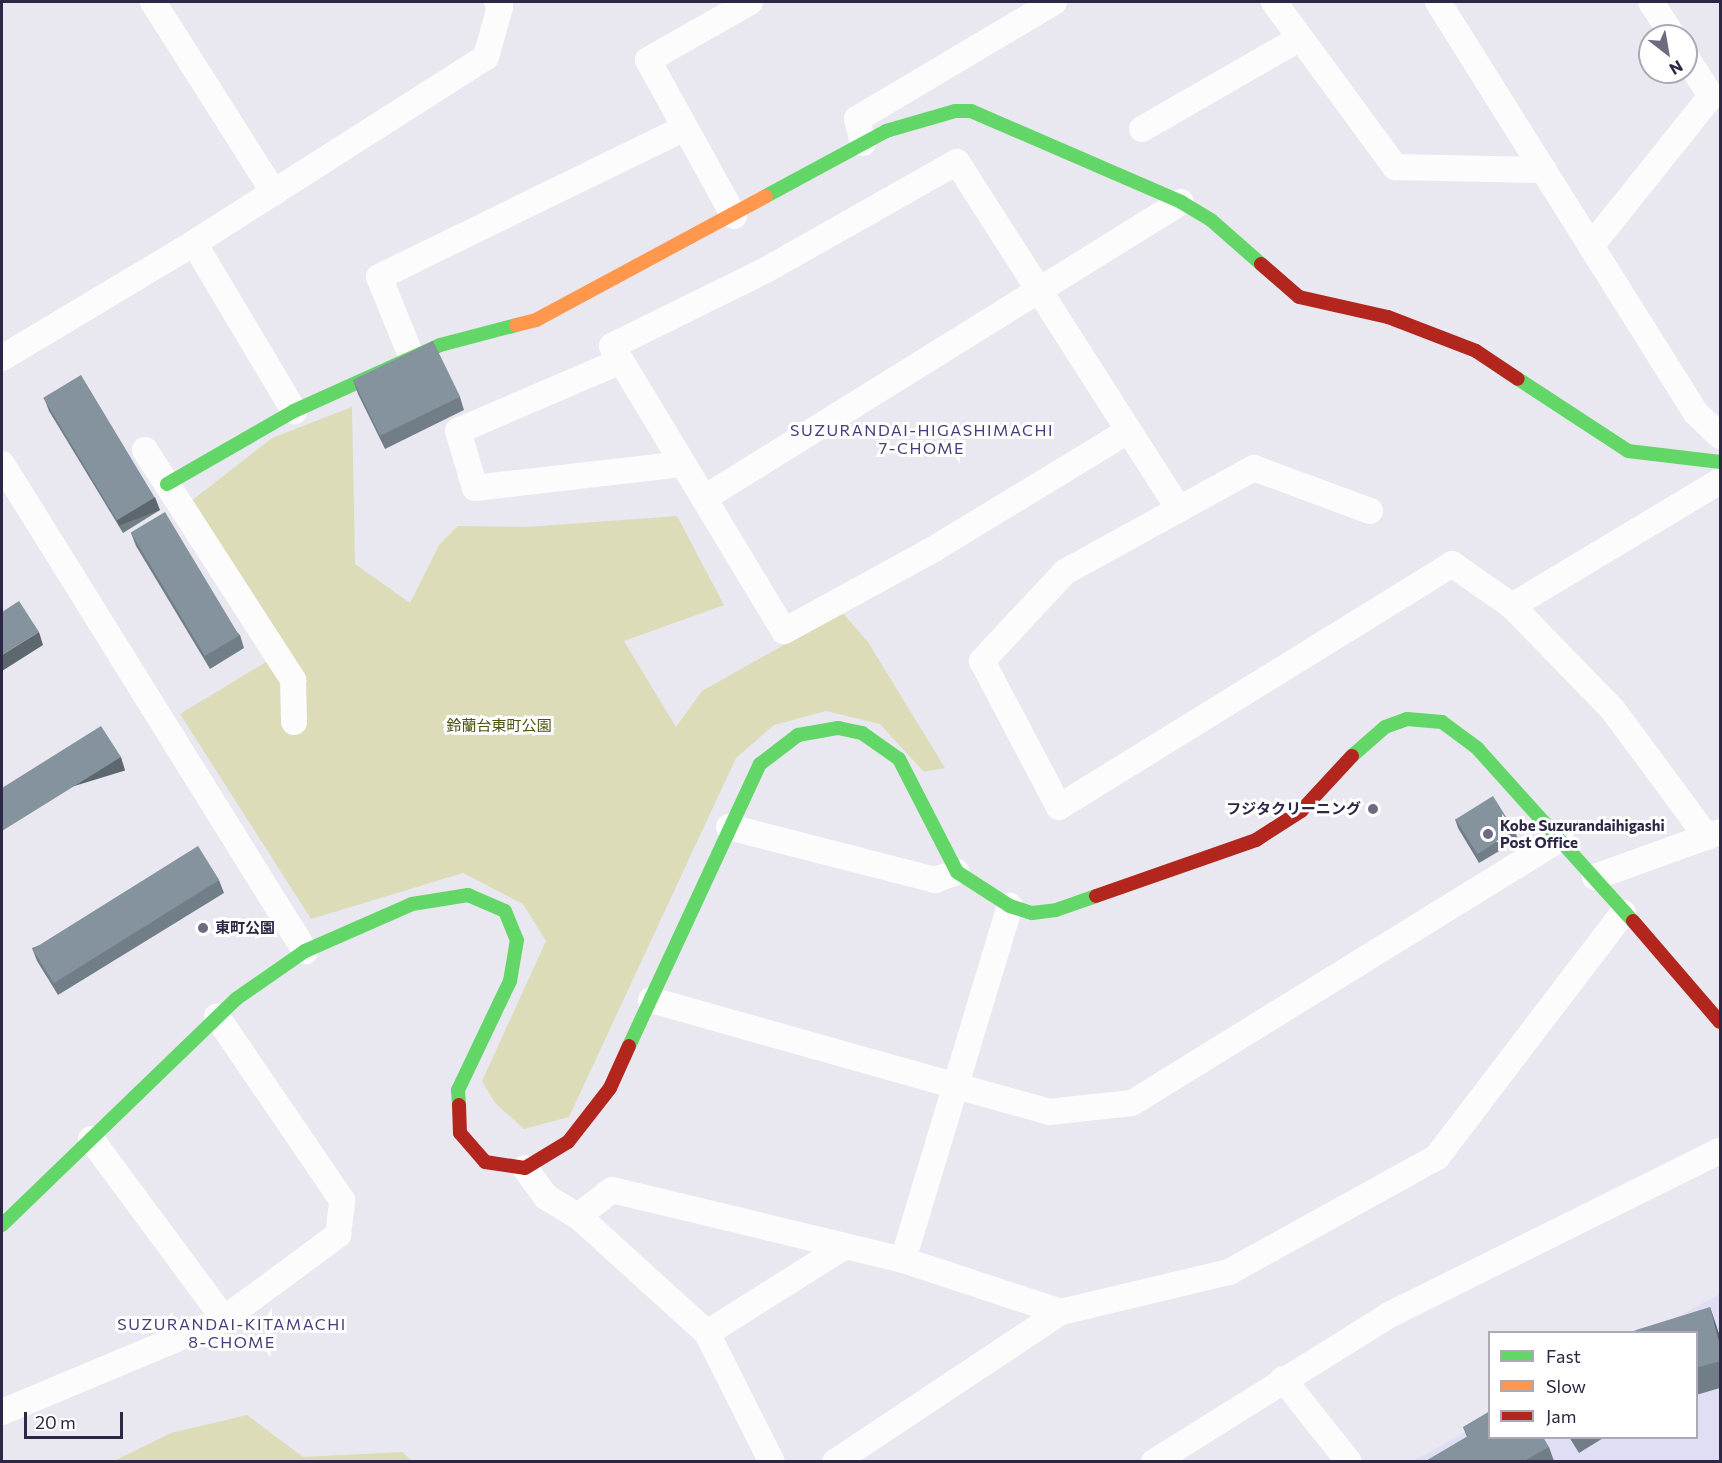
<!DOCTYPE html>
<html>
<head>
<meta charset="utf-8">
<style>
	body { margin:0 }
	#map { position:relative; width:1722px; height:1463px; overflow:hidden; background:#e9e8f0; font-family:Commissioner,"Noto Sans JP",sans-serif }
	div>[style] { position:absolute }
	.built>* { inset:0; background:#e0def4 }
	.green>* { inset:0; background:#dcdcb8 }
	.street>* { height:26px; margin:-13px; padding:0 13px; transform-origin:13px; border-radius:13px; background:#fcfcfd }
	.fast>* { height:14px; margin:-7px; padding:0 7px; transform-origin:7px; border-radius:7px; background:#63d668 }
	.slow>* { height:14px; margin:-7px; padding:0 7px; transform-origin:7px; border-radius:7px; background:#ff974d }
	.jam>* { height:14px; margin:-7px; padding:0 7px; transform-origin:7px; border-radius:7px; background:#b3261e }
	.wall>* { inset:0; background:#727e87 }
	.shaded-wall>* { inset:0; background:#5c676e; transform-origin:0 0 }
	.building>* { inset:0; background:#84939d; transform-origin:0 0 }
	.dots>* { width:16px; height:16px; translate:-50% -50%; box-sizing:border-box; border:3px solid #fff; border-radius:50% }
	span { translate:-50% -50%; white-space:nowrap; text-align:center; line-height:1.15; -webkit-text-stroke:6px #fff; paint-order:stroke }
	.park-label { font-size:15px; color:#51500f }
	.poi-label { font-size:15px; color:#2b2744; font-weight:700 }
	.right { translate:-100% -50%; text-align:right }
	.left { translate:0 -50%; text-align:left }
	.neighbourhood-label { font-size:16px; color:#473c7d; letter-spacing:1.5px }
	.frame { position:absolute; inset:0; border:3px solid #2b2744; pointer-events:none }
	.legend { position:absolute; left:1488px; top:1331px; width:210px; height:108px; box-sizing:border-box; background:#fff; border:2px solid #aaa9b4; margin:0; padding:8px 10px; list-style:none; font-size:18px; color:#2b2744 }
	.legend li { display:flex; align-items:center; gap:12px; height:30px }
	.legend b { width:30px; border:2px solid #aaa9b4 }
	.north { position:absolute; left:1638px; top:24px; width:60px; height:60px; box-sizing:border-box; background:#fff; border:2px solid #aaa9b4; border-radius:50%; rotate:149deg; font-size:16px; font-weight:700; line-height:24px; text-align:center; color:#2b2744 }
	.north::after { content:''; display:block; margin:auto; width:21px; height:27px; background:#6e6b80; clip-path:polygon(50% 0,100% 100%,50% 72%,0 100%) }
	.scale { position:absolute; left:24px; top:1412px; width:99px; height:27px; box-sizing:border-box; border:3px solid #2b2744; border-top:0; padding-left:8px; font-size:18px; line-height:21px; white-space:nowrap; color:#2b2744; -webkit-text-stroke:4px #fff; paint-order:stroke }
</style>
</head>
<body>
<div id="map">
	<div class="built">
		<div style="clip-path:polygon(1720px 1294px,1720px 1461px,1411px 1462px,1489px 1419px,1490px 1438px,1696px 1438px,1696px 1332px,1649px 1332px)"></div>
	</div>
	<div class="green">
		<div style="clip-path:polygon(352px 407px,355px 564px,410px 603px,439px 545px,458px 526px,526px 527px,677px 516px,724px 605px,624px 641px,676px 727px,702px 691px,842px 612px,868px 642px,945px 768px,924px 772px,880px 724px,826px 711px,774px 725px,736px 758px,569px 1117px,524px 1129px,495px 1103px,482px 1081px,546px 941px,523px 904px,463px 873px,311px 919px,180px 714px,286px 650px,191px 501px,272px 438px)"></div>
		<div style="clip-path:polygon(247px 1415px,303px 1457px,402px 1452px,412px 1461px,114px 1461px,171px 1433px)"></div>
	</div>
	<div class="street">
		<div style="left:153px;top:2px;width:226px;rotate:57.6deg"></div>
		<div style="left:1274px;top:2px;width:205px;rotate:53.7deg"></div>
		<div style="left:1395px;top:167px;width:149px;rotate:1.2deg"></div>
		<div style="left:1438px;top:2px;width:485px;rotate:57.9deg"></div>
		<div style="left:1696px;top:413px;width:33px;rotate:44deg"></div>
		<div style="left:1651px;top:2px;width:40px;rotate:57.1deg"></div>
		<div style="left:1142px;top:129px;width:182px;rotate:-29.9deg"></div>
		<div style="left:863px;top:143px;width:25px;rotate:-104deg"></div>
		<div style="left:857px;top:119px;width:229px;rotate:-30.7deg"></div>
		<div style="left:734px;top:216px;width:178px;rotate:-118.9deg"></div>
		<div style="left:648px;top:60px;width:117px;rotate:-29.6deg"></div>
		<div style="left:194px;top:243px;width:196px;rotate:59.2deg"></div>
		<div style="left:1591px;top:246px;width:192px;rotate:-51.3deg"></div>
		<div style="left:1711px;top:96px;width:46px;rotate:-122.7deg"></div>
		<div style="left:2px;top:358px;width:224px;rotate:-30.9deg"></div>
		<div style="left:194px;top:243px;width:346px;rotate:-32.5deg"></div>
		<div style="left:486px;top:57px;width:52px;rotate:-74.4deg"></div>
		<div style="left:500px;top:7px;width:6px;rotate:-121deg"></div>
		<div style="left:412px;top:358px;width:87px;rotate:-112.2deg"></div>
		<div style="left:379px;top:277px;width:340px;rotate:-26deg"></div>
		<div style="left:621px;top:361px;width:177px;rotate:156.8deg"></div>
		<div style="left:458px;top:431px;width:59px;rotate:73.4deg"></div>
		<div style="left:475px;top:488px;width:208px;rotate:-6.6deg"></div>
		<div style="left:1128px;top:431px;width:227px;rotate:148.7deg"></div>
		<div style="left:934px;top:549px;width:171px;rotate:151.3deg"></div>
		<div style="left:784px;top:631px;width:333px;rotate:-121.1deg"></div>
		<div style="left:612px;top:346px;width:172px;rotate:-26.3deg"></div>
		<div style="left:766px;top:270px;width:219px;rotate:-29.5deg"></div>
		<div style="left:957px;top:162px;width:410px;rotate:57.4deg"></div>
		<div style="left:145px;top:450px;width:274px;rotate:57.2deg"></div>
		<div style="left:293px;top:680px;width:42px;rotate:88.6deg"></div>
		<div style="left:2px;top:464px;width:574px;rotate:58.11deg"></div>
		<div style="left:706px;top:497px;width:559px;rotate:-31.84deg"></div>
		<div style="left:1370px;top:511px;width:124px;rotate:-159.7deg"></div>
		<div style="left:1254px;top:468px;width:216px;rotate:151.2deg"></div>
		<div style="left:1065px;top:572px;width:122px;rotate:133deg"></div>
		<div style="left:982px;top:661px;width:165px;rotate:62.2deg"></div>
		<div style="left:1059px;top:807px;width:462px;rotate:-31.7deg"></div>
		<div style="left:1452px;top:564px;width:73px;rotate:35deg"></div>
		<div style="left:1512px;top:606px;width:145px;rotate:45.8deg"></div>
		<div style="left:1613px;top:710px;width:158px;rotate:53.5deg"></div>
		<div style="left:1512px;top:606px;width:243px;rotate:-31deg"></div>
		<div style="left:729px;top:827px;width:213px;rotate:14.4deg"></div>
		<div style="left:935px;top:880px;width:23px;rotate:-20deg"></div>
		<div style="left:1595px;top:877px;width:133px;rotate:-19.8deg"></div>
		<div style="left:651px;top:1000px;width:413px;rotate:15.7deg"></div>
		<div style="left:1049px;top:1112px;width:83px;rotate:-6.2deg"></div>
		<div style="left:1132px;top:1103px;width:504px;rotate:-31.7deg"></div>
		<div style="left:91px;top:1139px;width:224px;rotate:53.5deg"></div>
		<div style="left:525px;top:1168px;width:36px;rotate:54deg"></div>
		<div style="left:546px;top:1197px;width:37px;rotate:31deg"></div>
		<div style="left:578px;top:1216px;width:174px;rotate:42.2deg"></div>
		<div style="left:707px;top:1333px;width:144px;rotate:63.3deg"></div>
		<div style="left:578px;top:1216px;width:43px;rotate:-37.4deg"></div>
		<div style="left:612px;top:1190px;width:299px;rotate:13.5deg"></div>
		<div style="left:903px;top:1260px;width:166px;rotate:18.2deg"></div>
		<div style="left:903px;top:1260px;width:370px;rotate:-73.2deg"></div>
		<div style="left:707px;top:1333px;width:163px;rotate:-32.2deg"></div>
		<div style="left:1283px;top:1379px;width:106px;rotate:51.5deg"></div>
		<div style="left:2px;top:1412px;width:241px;rotate:-22.7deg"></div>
		<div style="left:224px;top:1319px;width:142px;rotate:-36.4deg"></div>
		<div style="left:338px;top:1235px;width:35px;rotate:-83deg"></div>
		<div style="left:342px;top:1200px;width:222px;rotate:-124.3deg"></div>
		<div style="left:835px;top:1462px;width:271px;rotate:-33.6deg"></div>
		<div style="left:1061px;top:1312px;width:173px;rotate:-13.4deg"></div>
		<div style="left:1229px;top:1272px;width:238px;rotate:-28.9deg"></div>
		<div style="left:1437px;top:1157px;width:307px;rotate:-52.7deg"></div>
		<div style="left:1154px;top:1462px;width:277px;rotate:-32deg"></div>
		<div style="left:1389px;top:1315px;width:369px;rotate:-26.4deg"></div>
	</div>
	<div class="fast">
		<div style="left:766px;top:196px;width:136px;rotate:-28.4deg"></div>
		<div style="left:886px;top:131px;width:72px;rotate:-16.2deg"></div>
		<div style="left:955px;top:111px;width:16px"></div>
		<div style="left:971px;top:111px;width:229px;rotate:23.4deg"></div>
		<div style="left:1181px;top:202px;width:35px;rotate:31deg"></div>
		<div style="left:1211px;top:220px;width:67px;rotate:41.3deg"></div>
		<div style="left:1518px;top:379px;width:131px;rotate:33.2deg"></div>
		<div style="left:1628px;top:451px;width:93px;rotate:6.8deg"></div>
		<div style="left:167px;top:484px;width:146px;rotate:-29.9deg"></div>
		<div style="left:294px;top:411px;width:160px;rotate:-24.3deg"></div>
		<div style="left:440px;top:345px;width:79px;rotate:-14.7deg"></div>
		<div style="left:1352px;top:756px;width:44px;rotate:-41.3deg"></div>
		<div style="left:1385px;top:727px;width:23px;rotate:-20deg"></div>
		<div style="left:1407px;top:719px;width:35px;rotate:5deg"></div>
		<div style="left:1442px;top:722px;width:44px;rotate:36.6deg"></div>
		<div style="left:1477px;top:748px;width:233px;rotate:48deg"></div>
		<div style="left:629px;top:1046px;width:311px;rotate:-65.1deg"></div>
		<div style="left:760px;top:764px;width:48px;rotate:-37.3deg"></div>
		<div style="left:798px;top:735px;width:41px;rotate:-9.9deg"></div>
		<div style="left:838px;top:728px;width:25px;rotate:12deg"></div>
		<div style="left:862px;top:733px;width:45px;rotate:35.1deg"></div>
		<div style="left:899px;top:759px;width:127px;rotate:62.8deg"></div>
		<div style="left:957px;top:872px;width:63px;rotate:32.7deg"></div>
		<div style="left:1010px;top:906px;width:23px;rotate:18deg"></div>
		<div style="left:1032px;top:913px;width:24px;rotate:-7deg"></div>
		<div style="left:1056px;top:910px;width:42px;rotate:-19.3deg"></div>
		<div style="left:2px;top:1225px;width:325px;rotate:-44deg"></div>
		<div style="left:236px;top:999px;width:84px;rotate:-34.8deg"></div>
		<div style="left:305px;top:951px;width:117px;rotate:-23.7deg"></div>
		<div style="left:412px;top:904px;width:57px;rotate:-9.1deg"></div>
		<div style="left:468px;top:895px;width:40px;rotate:23.4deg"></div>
		<div style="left:505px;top:911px;width:31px;rotate:68deg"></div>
		<div style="left:517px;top:940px;width:42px;rotate:99.7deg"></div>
		<div style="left:510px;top:981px;width:121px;rotate:115.5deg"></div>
		<div style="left:458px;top:1090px;width:15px;rotate:86deg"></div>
	</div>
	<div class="slow">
		<div style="left:516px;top:325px;width:21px;rotate:-14deg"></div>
		<div style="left:536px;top:320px;width:261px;rotate:-28.3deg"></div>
	</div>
	<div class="jam">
		<div style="left:1261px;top:264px;width:50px;rotate:41deg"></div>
		<div style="left:1299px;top:297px;width:91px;rotate:12.7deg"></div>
		<div style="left:1388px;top:317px;width:94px;rotate:21.1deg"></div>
		<div style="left:1476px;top:351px;width:50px;rotate:33.7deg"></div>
		<div style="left:1096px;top:896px;width:170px;rotate:-19.3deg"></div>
		<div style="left:1256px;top:840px;width:54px;rotate:-32.8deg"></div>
		<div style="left:1301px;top:811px;width:75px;rotate:-47.2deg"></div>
		<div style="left:1633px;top:921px;width:133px;rotate:49.3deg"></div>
		<div style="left:459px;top:1105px;width:28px;rotate:88deg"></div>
		<div style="left:460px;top:1133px;width:38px;rotate:49deg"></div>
		<div style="left:485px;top:1162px;width:40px;rotate:8.5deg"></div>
		<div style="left:525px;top:1168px;width:50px;rotate:-31.2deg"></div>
		<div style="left:568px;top:1142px;width:68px;rotate:-52.1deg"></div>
		<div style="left:610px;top:1088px;width:46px;rotate:-65.7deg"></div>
	</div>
	<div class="wall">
		<div style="clip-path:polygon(353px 380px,460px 397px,464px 410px,385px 449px,358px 394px)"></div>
		<div style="clip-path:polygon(44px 398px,160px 510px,123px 533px,49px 411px)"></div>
		<div style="clip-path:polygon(131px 533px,240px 635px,244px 648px,210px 669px,136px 546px)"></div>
		<div style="clip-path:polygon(1455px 819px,1515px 831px,1518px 840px,1479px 863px,1458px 828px)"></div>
		<div style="clip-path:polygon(219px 880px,224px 893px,58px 995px,37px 961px,32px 948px)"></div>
		<div style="clip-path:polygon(1710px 1307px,1720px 1337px,1720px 1388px,1696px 1395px,1696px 1332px)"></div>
		<div style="clip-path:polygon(1463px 1427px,1549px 1447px,1554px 1461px,1426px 1461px,1467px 1437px)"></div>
		<div style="clip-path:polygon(1569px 1437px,1605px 1437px,1579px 1453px)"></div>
	</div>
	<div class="shaded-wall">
		<div style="left:155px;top:497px;width:14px;height:44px;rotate:69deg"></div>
		<div style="clip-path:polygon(39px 632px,43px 645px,2px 671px,2px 655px)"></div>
		<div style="left:121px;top:757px;width:14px;height:140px;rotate:73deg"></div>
		<div style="clip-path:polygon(1710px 1307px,1720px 1337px,1720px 1346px)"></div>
	</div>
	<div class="building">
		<div style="left:433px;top:341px;width:62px;height:89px;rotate:64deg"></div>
		<div style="left:81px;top:375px;width:143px;height:44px;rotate:59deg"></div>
		<div style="left:165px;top:512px;width:144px;height:40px;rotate:59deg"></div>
		<div style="clip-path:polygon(19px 601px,39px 632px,2px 655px,2px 612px)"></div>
		<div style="clip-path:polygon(101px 726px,121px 757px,2px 831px,2px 788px)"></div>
		<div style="left:1493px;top:796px;width:41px;height:44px;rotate:58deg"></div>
		<div style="left:198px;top:846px;width:40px;height:195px;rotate:58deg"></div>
		<div style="clip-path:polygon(1710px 1307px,1720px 1346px,1720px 1361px,1696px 1368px,1696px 1332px,1632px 1332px,1636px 1330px)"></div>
		<div style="clip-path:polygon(1490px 1411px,1490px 1437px,1543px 1437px,1549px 1447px,1524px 1461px,1426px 1461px,1468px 1436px,1463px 1427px)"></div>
	</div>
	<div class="dots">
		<div style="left:1373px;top:809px;background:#6e6b80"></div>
		<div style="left:1488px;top:834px;background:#6e6b80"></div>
		<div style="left:203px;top:928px;background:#6e6b80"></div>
	</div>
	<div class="park-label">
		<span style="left:499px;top:726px">鈴蘭台東町公園</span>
	</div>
	<div class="poi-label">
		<span class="right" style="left:1361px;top:809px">フジタクリーニング</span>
		<span class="left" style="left:1500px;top:834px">Kobe Suzurandaihigashi<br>Post Office</span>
		<span class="left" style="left:215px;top:928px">東町公園</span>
	</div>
	<div class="neighbourhood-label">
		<span style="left:922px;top:439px">SUZURANDAI-HIGASHIMACHI<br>7-CHOME</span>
		<span style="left:232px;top:1333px">SUZURANDAI-KITAMACHI<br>8-CHOME</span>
	</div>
	<div class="frame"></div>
	<ul class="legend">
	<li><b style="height:8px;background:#63d668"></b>Fast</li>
	<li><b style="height:8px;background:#ff974d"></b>Slow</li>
	<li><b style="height:8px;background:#b3261e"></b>Jam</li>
	</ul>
	<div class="north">N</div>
	<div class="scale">20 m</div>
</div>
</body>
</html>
